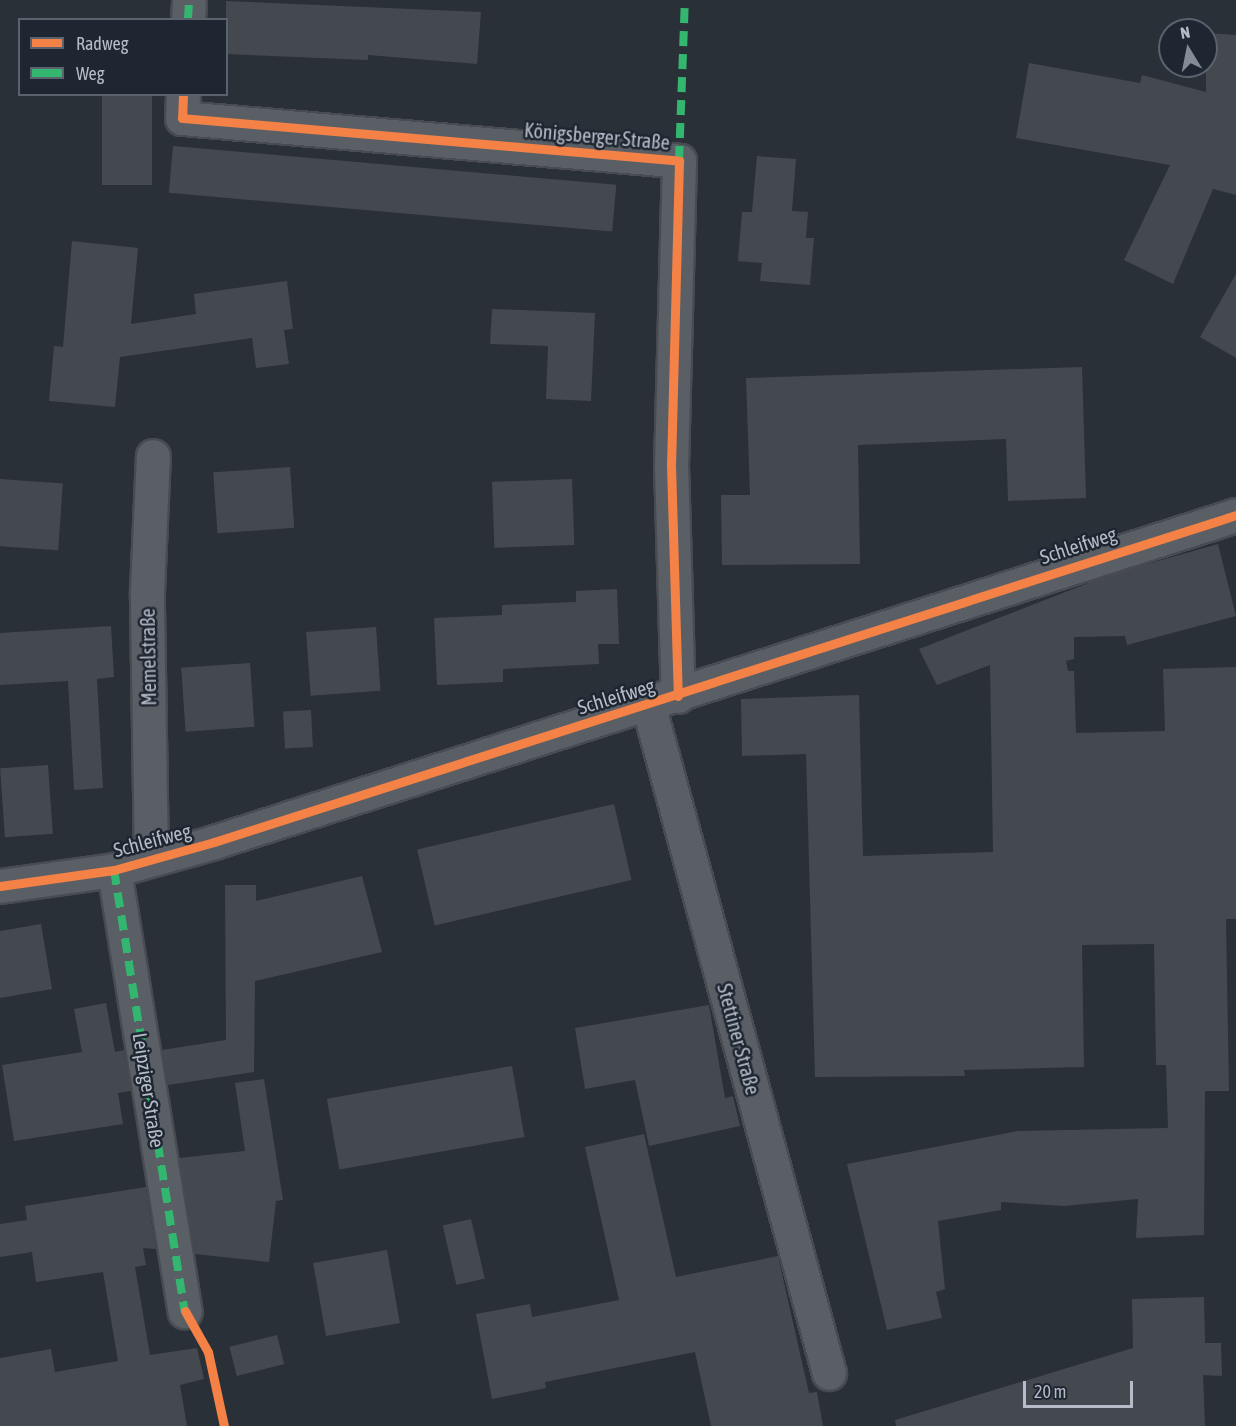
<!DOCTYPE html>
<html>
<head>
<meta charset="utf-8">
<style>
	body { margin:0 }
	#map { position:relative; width:1236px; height:1426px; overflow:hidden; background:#2a3037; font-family:"Asap Condensed",sans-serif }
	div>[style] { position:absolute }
	.building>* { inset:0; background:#44494f; transform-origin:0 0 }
	.roads { filter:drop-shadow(2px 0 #484c52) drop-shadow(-2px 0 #484c52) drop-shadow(0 2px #484c52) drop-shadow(0 -2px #484c52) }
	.street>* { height:33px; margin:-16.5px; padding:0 16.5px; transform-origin:16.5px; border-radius:16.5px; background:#5a5e65 }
	.quiet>* { height:8px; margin-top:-4px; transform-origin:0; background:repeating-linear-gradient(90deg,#33b770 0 15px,transparent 0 23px) }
	.cycleway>* { height:9px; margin:-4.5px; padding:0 4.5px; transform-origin:4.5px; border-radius:4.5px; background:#f48246 }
	span { translate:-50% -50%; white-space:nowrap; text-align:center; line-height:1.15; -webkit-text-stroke:5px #1e2631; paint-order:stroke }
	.street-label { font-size:20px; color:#b5bcc8 }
	.legend { position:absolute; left:18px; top:18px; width:210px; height:78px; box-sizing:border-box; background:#1e2631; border:2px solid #5a626d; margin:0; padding:8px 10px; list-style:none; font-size:18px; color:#b5bcc8 }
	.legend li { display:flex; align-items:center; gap:12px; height:30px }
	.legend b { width:30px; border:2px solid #5a626d }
	.north { position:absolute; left:1158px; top:18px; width:60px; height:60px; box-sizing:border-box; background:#1e2631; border:2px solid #5a626d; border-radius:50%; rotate:350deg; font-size:16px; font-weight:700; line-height:24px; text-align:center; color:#b5bcc8 }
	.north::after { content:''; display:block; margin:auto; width:21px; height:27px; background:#848b95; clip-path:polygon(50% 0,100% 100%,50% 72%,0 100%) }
	.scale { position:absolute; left:1023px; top:1381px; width:110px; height:27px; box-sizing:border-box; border:3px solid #b5bcc8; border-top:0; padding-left:8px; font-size:18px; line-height:21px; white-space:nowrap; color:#b5bcc8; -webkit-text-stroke:4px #1e2631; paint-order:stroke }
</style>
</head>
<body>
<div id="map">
	<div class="building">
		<div style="clip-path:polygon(226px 1px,481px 12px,477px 64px,368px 55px,368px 60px,226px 54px)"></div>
		<div style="clip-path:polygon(1206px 33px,1236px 35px,1236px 195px,1213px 189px,1173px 284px,1124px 260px,1170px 165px,1016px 138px,1029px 63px,1140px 83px,1142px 75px,1206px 92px)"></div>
		<div style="left:102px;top:94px;width:50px;height:91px"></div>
		<div style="left:173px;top:146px;width:445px;height:47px;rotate:5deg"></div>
		<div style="clip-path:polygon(757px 156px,796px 159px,792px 211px,808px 212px,806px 238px,814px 238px,810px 285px,760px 281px,762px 263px,738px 261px,742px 212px,752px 212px)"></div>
		<div style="clip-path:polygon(72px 241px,138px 248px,131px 324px,196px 314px,194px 294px,287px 281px,293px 329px,284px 330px,289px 364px,256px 368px,252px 338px,120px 357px,115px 407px,49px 401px,54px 346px,63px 347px)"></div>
		<div style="clip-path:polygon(1236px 274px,1236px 358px,1200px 337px)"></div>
		<div style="clip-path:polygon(492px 309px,595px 313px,591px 401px,546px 399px,548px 346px,490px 344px)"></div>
		<div style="clip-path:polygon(1082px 367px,1086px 498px,1008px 501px,1006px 439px,858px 445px,860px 564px,722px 565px,721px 495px,750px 495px,746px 378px)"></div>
		<div style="left:290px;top:467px;width:61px;height:77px;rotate:86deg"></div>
		<div style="left:0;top:479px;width:63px;height:67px;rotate:4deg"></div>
		<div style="left:572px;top:479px;width:66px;height:80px;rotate:88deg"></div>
		<div style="clip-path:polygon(1218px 544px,1236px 616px,1127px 645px,1125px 636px,1074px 637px,1074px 659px,1066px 661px,1068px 671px,1074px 671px,1076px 733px,1165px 731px,1163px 669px,1236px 667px,1236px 919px,1226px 919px,1229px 1091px,1205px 1091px,1204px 1235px,1136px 1238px,1138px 1199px,1064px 1206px,1001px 1202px,1001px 1210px,938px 1221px,945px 1289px,936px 1292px,942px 1318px,887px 1330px,847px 1164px,1018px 1131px,1168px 1128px,1166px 1065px,1156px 1065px,1154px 944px,1082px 945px,1084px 1067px,964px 1070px,965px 1076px,815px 1077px,806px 754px,742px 756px,741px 699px,859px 695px,863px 856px,993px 852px,990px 665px,937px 685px,919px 649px,1109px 575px)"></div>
		<div style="clip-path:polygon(617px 589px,619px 644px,598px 644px,599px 664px,503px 669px,503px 682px,437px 685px,434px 618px,502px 615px,502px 605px,576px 602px,576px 591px)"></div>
		<div style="clip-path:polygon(111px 626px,114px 677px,97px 679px,103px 788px,74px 790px,68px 681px,0 685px,0 633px)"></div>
		<div style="left:376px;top:627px;width:64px;height:70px;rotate:86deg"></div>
		<div style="left:250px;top:663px;width:64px;height:69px;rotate:86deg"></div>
		<div style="left:311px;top:710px;width:37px;height:28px;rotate:87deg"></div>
		<div style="left:48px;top:765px;width:69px;height:48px;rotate:86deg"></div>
		<div style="left:614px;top:804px;width:78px;height:202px;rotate:77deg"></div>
		<div style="clip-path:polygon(362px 876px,382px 952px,255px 981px,254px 1072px,168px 1085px,162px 1050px,226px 1040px,225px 885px,256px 885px,256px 901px)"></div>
		<div style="clip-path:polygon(41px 924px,52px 989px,0 998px,0 931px)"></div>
		<div style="clip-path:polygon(106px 1003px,115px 1052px,124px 1050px,131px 1091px,118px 1093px,123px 1124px,14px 1141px,2px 1065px,82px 1052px,74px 1009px)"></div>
		<div style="clip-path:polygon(709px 1005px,725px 1098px,733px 1096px,740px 1126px,649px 1146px,635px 1080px,585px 1089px,575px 1028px)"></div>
		<div style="left:512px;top:1066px;width:72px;height:188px;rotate:80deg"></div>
		<div style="clip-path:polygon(264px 1079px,283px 1200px,276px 1201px,269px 1262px,195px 1254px,179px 1158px,245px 1151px,235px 1083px)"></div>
		<div style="clip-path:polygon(644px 1134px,676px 1277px,778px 1256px,809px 1393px,817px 1392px,823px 1426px,711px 1426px,695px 1352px,545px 1382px,546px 1388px,492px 1399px,476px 1314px,530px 1304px,532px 1317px,619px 1300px,585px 1147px)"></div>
		<div style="clip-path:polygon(146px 1187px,156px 1249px,143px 1248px,146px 1265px,135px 1267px,150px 1355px,197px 1348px,204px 1379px,180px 1385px,187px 1426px,0 1426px,0 1358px,51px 1349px,55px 1372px,118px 1361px,103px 1272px,36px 1282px,32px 1252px,0 1257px,0 1224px,27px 1220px,25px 1206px)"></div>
		<div style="left:471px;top:1219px;width:61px;height:29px;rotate:77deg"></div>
		<div style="left:387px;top:1250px;width:74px;height:75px;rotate:80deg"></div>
		<div style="clip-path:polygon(1204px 1297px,1205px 1343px,1221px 1343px,1222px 1376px,1203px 1375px,1205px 1426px,896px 1426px,895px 1420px,1133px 1348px,1132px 1299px)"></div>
		<div style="left:277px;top:1335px;width:30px;height:49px;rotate:76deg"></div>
	</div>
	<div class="roads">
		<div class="street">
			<div style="left:188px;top:20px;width:20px;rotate:-87deg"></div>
			<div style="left:183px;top:94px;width:24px;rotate:92deg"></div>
			<div style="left:182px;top:118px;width:499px;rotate:4.9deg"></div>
			<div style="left:679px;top:161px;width:304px;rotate:91.5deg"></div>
			<div style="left:671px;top:465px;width:231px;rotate:88.3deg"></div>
			<div style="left:648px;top:704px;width:693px;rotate:74.86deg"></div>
			<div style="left:151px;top:859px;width:268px;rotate:-90.9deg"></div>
			<div style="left:147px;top:591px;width:135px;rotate:-87.5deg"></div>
			<div style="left:114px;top:870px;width:447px;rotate:80.9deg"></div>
			<div style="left:0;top:886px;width:115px;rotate:-8deg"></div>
			<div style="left:114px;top:870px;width:104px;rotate:-15.6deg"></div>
			<div style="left:214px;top:842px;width:1073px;rotate:-17.74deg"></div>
		</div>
	</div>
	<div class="quiet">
		<div style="left:188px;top:20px;width:20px;rotate:-87deg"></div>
		<div style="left:679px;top:161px;width:160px;rotate:-87.9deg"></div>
		<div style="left:114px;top:870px;width:447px;rotate:80.9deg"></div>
	</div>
	<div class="cycleway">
		<div style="left:183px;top:94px;width:24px;rotate:92deg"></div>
		<div style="left:182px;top:118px;width:499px;rotate:4.9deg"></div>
		<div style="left:679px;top:161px;width:304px;rotate:91.5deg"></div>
		<div style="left:671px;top:465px;width:231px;rotate:88.3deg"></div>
		<div style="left:0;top:886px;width:115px;rotate:-8deg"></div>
		<div style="left:114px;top:870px;width:104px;rotate:-15.6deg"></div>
		<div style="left:214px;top:842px;width:1073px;rotate:-17.74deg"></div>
		<div style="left:185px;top:1311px;width:47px;rotate:60.7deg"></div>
		<div style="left:208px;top:1352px;width:76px;rotate:77.8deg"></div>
	</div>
	<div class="street-label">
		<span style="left:597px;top:136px;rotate:5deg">Königsberger Straße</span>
		<span style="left:1078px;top:545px;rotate:-18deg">Schleifweg</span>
		<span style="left:148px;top:657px;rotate:-91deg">Memelstraße</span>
		<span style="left:616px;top:696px;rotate:-17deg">Schleifweg</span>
		<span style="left:152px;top:840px;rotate:-15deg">Schleifweg</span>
		<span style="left:739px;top:1039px;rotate:75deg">Stettiner Straße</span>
		<span style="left:149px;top:1090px;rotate:81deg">Leipziger Straße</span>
	</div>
	<ul class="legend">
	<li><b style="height:8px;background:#f48246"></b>Radweg</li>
	<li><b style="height:8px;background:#33b770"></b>Weg</li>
	</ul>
	<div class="north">N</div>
	<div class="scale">20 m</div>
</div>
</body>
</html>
